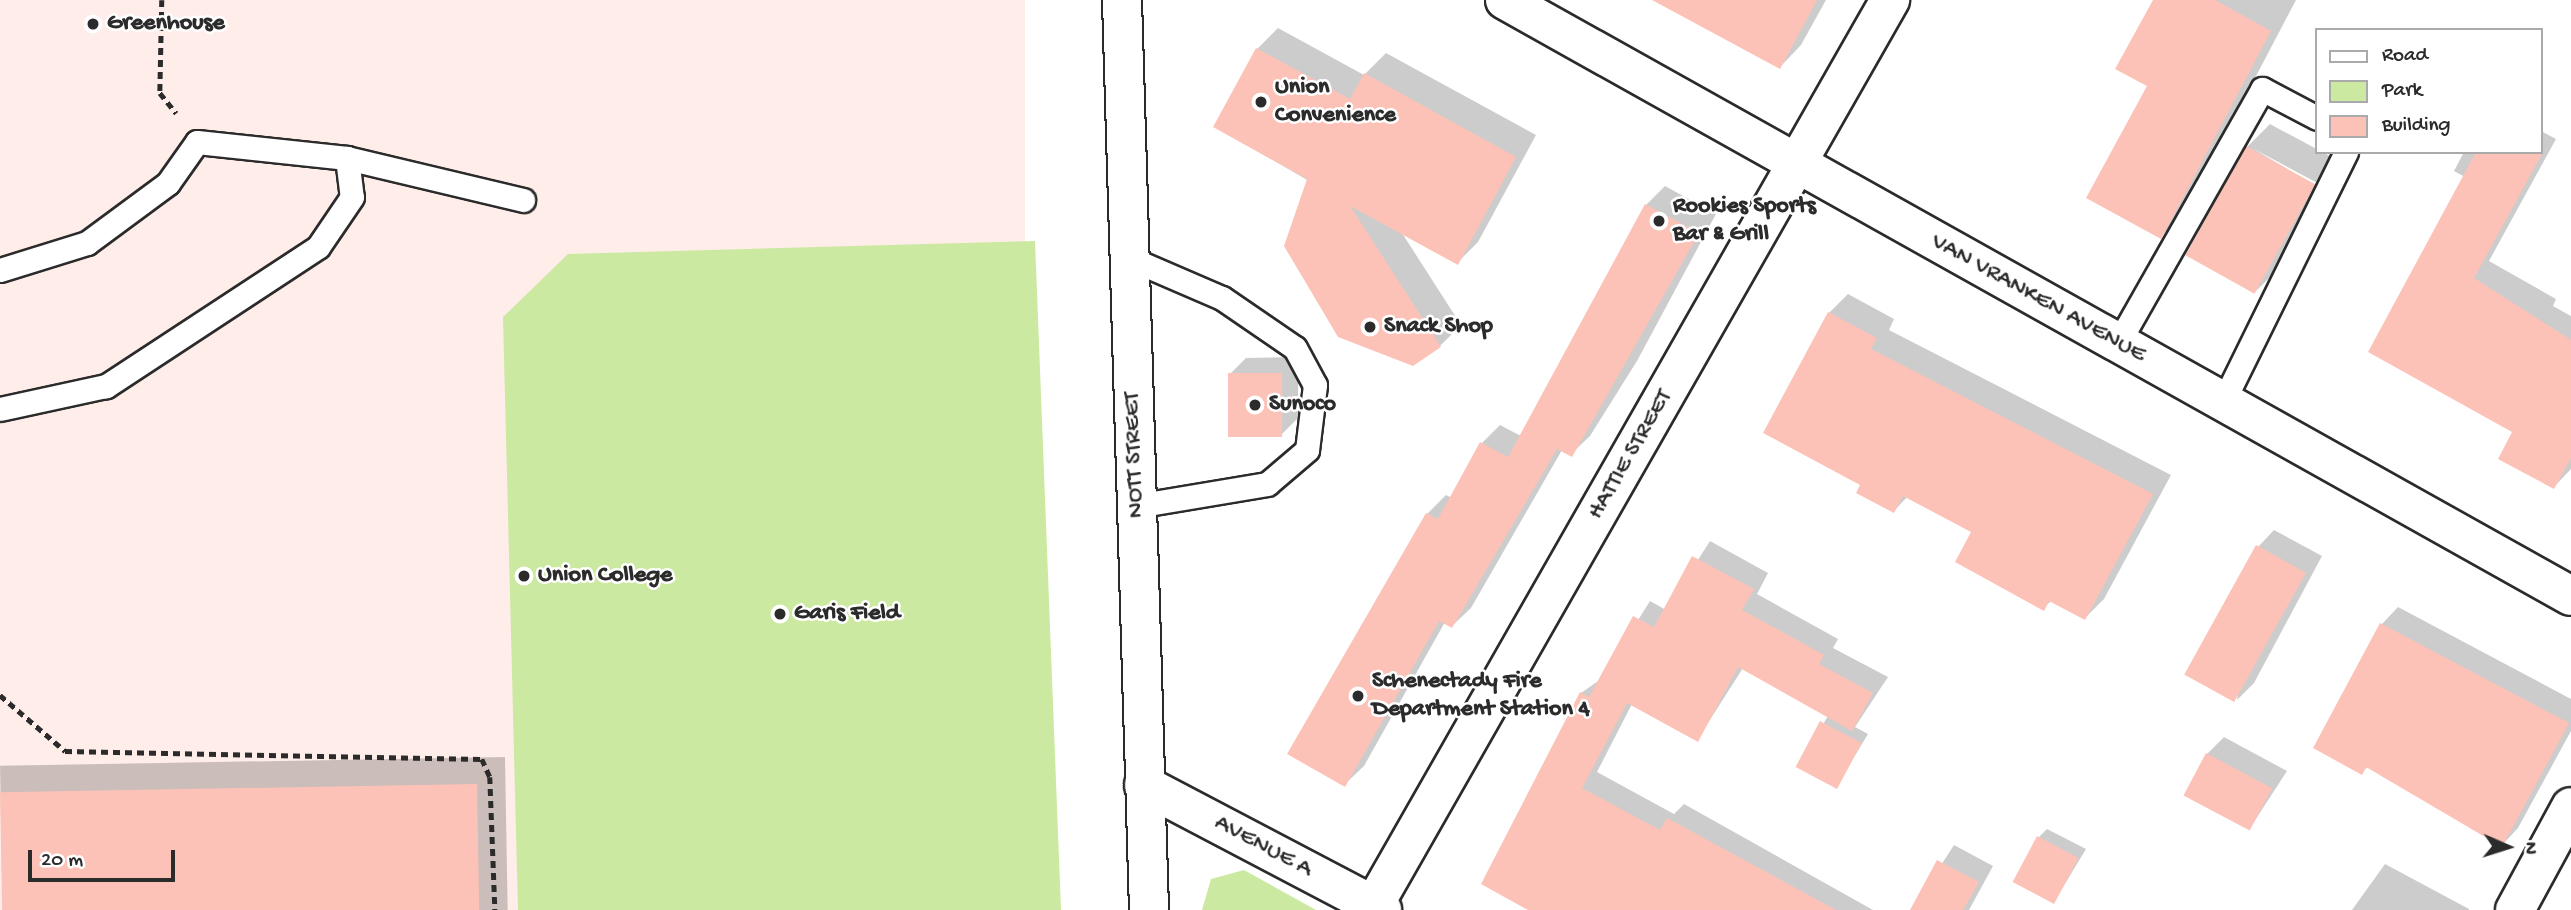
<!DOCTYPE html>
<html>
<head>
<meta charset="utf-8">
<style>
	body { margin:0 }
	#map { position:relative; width:2571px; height:910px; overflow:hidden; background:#fff; font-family:"Gochi Hand",sans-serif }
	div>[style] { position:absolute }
	.built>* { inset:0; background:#feede9; transform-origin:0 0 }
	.green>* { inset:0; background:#cbe9a0 }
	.shadow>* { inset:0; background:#0003; transform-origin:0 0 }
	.building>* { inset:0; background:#fdc2b7; transform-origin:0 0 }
	.path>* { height:4.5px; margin-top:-2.25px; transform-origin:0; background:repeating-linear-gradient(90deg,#2b2b2b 0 7px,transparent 0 12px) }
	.roads { filter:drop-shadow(2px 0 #2b2b2b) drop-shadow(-2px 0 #2b2b2b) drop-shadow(0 2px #2b2b2b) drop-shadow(0 -2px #2b2b2b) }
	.service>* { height:23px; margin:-11.5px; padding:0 11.5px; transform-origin:11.5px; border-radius:11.5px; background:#fff }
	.minor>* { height:38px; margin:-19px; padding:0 19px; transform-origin:19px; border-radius:19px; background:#fff }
	.tertiary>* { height:38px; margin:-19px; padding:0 19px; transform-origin:19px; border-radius:19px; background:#fff }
	.secondary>* { height:38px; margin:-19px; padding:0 19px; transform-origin:19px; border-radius:19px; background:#fff }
	.dots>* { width:19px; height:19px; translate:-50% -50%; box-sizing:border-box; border:4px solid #fff; border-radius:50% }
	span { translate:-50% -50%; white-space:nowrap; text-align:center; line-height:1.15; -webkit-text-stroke:5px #fff; paint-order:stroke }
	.poi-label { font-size:24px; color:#2b2b2b; font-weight:700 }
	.left { translate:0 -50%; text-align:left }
	.street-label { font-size:24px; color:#2b2b2b }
	.legend { position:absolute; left:2315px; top:28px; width:228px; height:126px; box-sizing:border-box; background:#fff; border:2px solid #aaa; margin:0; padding:9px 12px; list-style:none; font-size:21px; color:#2b2b2b }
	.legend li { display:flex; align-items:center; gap:14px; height:35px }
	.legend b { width:35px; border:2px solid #aaa }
	.north { position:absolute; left:2473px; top:812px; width:70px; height:70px; -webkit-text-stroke:5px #fff; paint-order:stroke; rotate:93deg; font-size:19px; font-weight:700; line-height:28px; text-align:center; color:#2b2b2b }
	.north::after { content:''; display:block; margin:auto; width:24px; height:32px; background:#2b2b2b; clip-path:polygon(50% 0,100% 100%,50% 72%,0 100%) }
	.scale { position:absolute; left:28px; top:850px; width:147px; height:32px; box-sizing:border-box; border:4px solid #2b2b2b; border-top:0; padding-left:9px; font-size:21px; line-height:24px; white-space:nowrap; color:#2b2b2b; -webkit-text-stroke:5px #fff; paint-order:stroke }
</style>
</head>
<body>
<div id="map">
	<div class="built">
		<div style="left:0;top:0;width:1025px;height:910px"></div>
	</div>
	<div class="green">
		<div style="clip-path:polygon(1035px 241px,1061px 910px,518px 910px,503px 317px,568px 254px)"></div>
		<div style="clip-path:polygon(1244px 870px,1316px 910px,1202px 910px,1211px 879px)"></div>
	</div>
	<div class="shadow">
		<div style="clip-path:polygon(1710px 0,1826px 0,1801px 45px,1780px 67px)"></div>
		<div style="clip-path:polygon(2155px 0,2296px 0,2183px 215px,2160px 237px,2149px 85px)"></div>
		<div style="clip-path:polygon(1278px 28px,1364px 75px,1386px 53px,1536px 135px,1478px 242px,1457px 263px,1402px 233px,1461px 325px,1440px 346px,1309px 181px,1215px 127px,1257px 49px)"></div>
		<div style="clip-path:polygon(2270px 124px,2337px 160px,2323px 186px,2252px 148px,2321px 189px,2278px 269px,2255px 292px,2247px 147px)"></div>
		<div style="clip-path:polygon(2541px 131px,2556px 139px,2489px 261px,2556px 299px,2553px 306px,2571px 316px,2571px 469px,2554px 487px,2514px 432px,2370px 351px,2465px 177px,2454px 171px,2464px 152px,2541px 152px)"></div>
		<div style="clip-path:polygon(1665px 186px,1716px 214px,1637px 361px,1590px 436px,1571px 454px,1562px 450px,1471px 608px,1452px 626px,1445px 622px,1364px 766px,1345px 784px,1427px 514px,1446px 495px,1452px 498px,1482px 443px,1500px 425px,1521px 436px,1646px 205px)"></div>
		<div style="clip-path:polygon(1848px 294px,1894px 319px,1889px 330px,2171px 475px,2104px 599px,2085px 618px,2052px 600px,2044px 608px,1974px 531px,1908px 496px,1894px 511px,1863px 484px,1829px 313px)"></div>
		<div style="clip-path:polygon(1298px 357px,1298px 418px,1281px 435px,1230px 374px,1246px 358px)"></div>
		<div style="clip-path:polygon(2274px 530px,2322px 556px,2254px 683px,2237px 700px,2258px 547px)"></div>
		<div style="clip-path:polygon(1710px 541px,1768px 573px,1757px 594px,1838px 639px,1833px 648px,1888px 677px,1855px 727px,1868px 734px,1836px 787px,1797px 766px,1828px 716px,1743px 668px,1697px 740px,1632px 704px,1597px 772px,1674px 814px,1684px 804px,1873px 910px,1551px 910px,1581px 693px,1601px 679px,1650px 601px,1666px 610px)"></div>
		<div style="clip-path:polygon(2398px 607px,2571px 699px,2571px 731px,2518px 828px,2502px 845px,2368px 766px,2362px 773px,2382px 624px)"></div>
		<div style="clip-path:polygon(2224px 737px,2287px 771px,2250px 828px,2207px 754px)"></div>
		<div style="left:505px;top:757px;width:153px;height:505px;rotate:89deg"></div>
		<div style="clip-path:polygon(2047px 829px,2086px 849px,2054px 902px,2039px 837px)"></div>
		<div style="clip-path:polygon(1954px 845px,1993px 866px,1969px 910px,1912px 910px)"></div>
		<div style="clip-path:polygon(2385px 864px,2469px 909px,2469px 910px,2352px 910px)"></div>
	</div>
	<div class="building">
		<div style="clip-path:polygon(1652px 0,1817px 0,1780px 69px)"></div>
		<div style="clip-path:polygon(2153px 0,2215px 0,2271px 31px,2161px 239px,2086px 198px,2147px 86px,2115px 69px)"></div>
		<div style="clip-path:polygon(1256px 48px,1350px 99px,1364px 73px,1516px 157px,1458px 265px,1350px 206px,1441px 347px,1413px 366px,1338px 337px,1284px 246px,1307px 179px,1213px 127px)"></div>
		<div style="left:2246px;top:146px;width:79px;height:125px;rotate:29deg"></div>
		<div style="clip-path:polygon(2476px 152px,2543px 152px,2474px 278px,2571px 340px,2571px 458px,2554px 489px,2498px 459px,2512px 432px,2368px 352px)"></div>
		<div style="clip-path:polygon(1645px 204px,1699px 233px,1572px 457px,1557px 449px,1452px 628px,1439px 621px,1345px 787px,1287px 754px,1426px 513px,1438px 519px,1480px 442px,1508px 457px)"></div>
		<div style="clip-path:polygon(1828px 312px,1877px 338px,1871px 349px,2153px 494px,2085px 620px,2049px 601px,2044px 611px,1955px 562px,1971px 532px,1903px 496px,1894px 513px,1856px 493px,1860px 485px,1763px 433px)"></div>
		<div style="left:1282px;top:373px;width:64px;height:54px;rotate:90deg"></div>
		<div style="left:2256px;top:545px;width:57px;height:148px;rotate:29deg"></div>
		<div style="clip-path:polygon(1692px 556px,1754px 589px,1742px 610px,1824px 655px,1819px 664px,1873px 693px,1852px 731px,1738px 667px,1698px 742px,1627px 703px,1582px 788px,1660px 830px,1667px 818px,1836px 910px,1528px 910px,1481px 884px,1580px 692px,1589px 697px,1633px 616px,1654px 627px)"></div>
		<div style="clip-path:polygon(2380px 623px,2569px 723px,2502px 847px,2366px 767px,2362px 775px,2313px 748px)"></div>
		<div style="left:1820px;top:721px;width:47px;height:52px;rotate:28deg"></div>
		<div style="left:2206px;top:753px;width:75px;height:48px;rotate:28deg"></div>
		<div style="left:477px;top:784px;width:126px;height:477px;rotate:89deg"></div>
		<div style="left:2037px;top:836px;width:47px;height:52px;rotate:28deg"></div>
		<div style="clip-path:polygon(1937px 860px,1979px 882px,1963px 910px,1910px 910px)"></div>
	</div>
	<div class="path">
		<div style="left:162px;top:0;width:93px;rotate:91.2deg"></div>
		<div style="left:160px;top:93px;width:26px;rotate:51deg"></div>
		<div style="left:0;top:695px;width:86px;rotate:40.7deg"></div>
		<div style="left:65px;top:751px;width:417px;rotate:1.1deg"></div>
		<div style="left:482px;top:759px;width:20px;rotate:66deg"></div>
		<div style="left:490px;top:777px;width:133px;rotate:87.8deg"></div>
	</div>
	<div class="roads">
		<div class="service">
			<div style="left:347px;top:158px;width:181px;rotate:13.4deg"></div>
			<div style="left:1129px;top:258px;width:101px;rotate:23.3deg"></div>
			<div style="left:1222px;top:298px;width:88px;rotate:34.4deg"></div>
			<div style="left:1295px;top:348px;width:42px;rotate:61.6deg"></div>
			<div style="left:1315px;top:385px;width:65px;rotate:97deg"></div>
			<div style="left:1307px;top:450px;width:52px;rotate:139.6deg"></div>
			<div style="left:1267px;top:484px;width:133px;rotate:170.5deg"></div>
			<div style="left:0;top:270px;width:91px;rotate:-17.2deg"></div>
			<div style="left:87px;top:243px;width:101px;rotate:-36.5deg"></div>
			<div style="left:168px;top:183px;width:50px;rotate:-54.7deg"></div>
			<div style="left:197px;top:142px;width:151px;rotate:6.1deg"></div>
			<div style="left:347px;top:158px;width:39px;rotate:83deg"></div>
			<div style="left:352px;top:197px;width:60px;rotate:124.2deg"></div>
			<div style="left:318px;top:247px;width:254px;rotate:146.7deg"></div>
			<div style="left:106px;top:386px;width:108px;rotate:167.8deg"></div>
			<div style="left:2118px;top:343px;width:292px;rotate:-60.4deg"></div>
			<div style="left:2262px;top:89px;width:62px;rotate:27.8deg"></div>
			<div style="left:2223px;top:402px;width:279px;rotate:-63.8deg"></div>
		</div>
		<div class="minor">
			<div style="left:1144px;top:785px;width:269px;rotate:27.7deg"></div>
			<div style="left:1371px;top:910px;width:1048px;rotate:-60.3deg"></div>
			<div style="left:2515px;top:910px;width:117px;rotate:-61.5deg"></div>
		</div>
		<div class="tertiary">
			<div style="left:1505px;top:0;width:1221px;rotate:29.21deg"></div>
		</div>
		<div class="secondary">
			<div style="left:1122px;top:0;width:910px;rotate:88.3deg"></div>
		</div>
	</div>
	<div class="dots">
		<div style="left:93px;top:24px;background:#2b2b2b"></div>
		<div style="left:1261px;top:102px;background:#2b2b2b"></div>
		<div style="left:1659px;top:221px;background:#2b2b2b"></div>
		<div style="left:1370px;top:327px;background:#2b2b2b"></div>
		<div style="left:1255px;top:405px;background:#2b2b2b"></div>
		<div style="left:524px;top:576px;background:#2b2b2b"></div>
		<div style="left:780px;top:614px;background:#2b2b2b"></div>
		<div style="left:1358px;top:696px;background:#2b2b2b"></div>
	</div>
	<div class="poi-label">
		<span class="left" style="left:107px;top:24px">Greenhouse</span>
		<span class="left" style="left:1275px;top:102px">Union<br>Convenience</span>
		<span class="left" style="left:1673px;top:221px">Rookies Sports<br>Bar &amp; Grill</span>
		<span class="left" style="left:1384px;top:327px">Snack Shop</span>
		<span class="left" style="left:1269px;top:405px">Sunoco</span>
		<span class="left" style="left:538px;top:576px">Union College</span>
		<span class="left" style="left:794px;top:614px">Garis Field</span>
		<span class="left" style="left:1372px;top:696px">Schenectady Fire<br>Department Station 4</span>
	</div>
	<div class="street-label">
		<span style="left:2038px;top:299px;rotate:29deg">VAN VRANKEN AVENUE</span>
		<span style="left:1135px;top:455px;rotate:-92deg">NOTT STREET</span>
		<span style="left:1631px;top:455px;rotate:-60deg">HATTIE STREET</span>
		<span style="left:1263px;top:847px;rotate:28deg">AVENUE A</span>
	</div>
	<ul class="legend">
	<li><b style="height:9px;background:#fff"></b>Road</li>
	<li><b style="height:19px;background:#cbe9a0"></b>Park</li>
	<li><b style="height:19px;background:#fdc2b7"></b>Building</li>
	</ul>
	<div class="north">N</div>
	<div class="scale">20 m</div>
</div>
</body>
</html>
